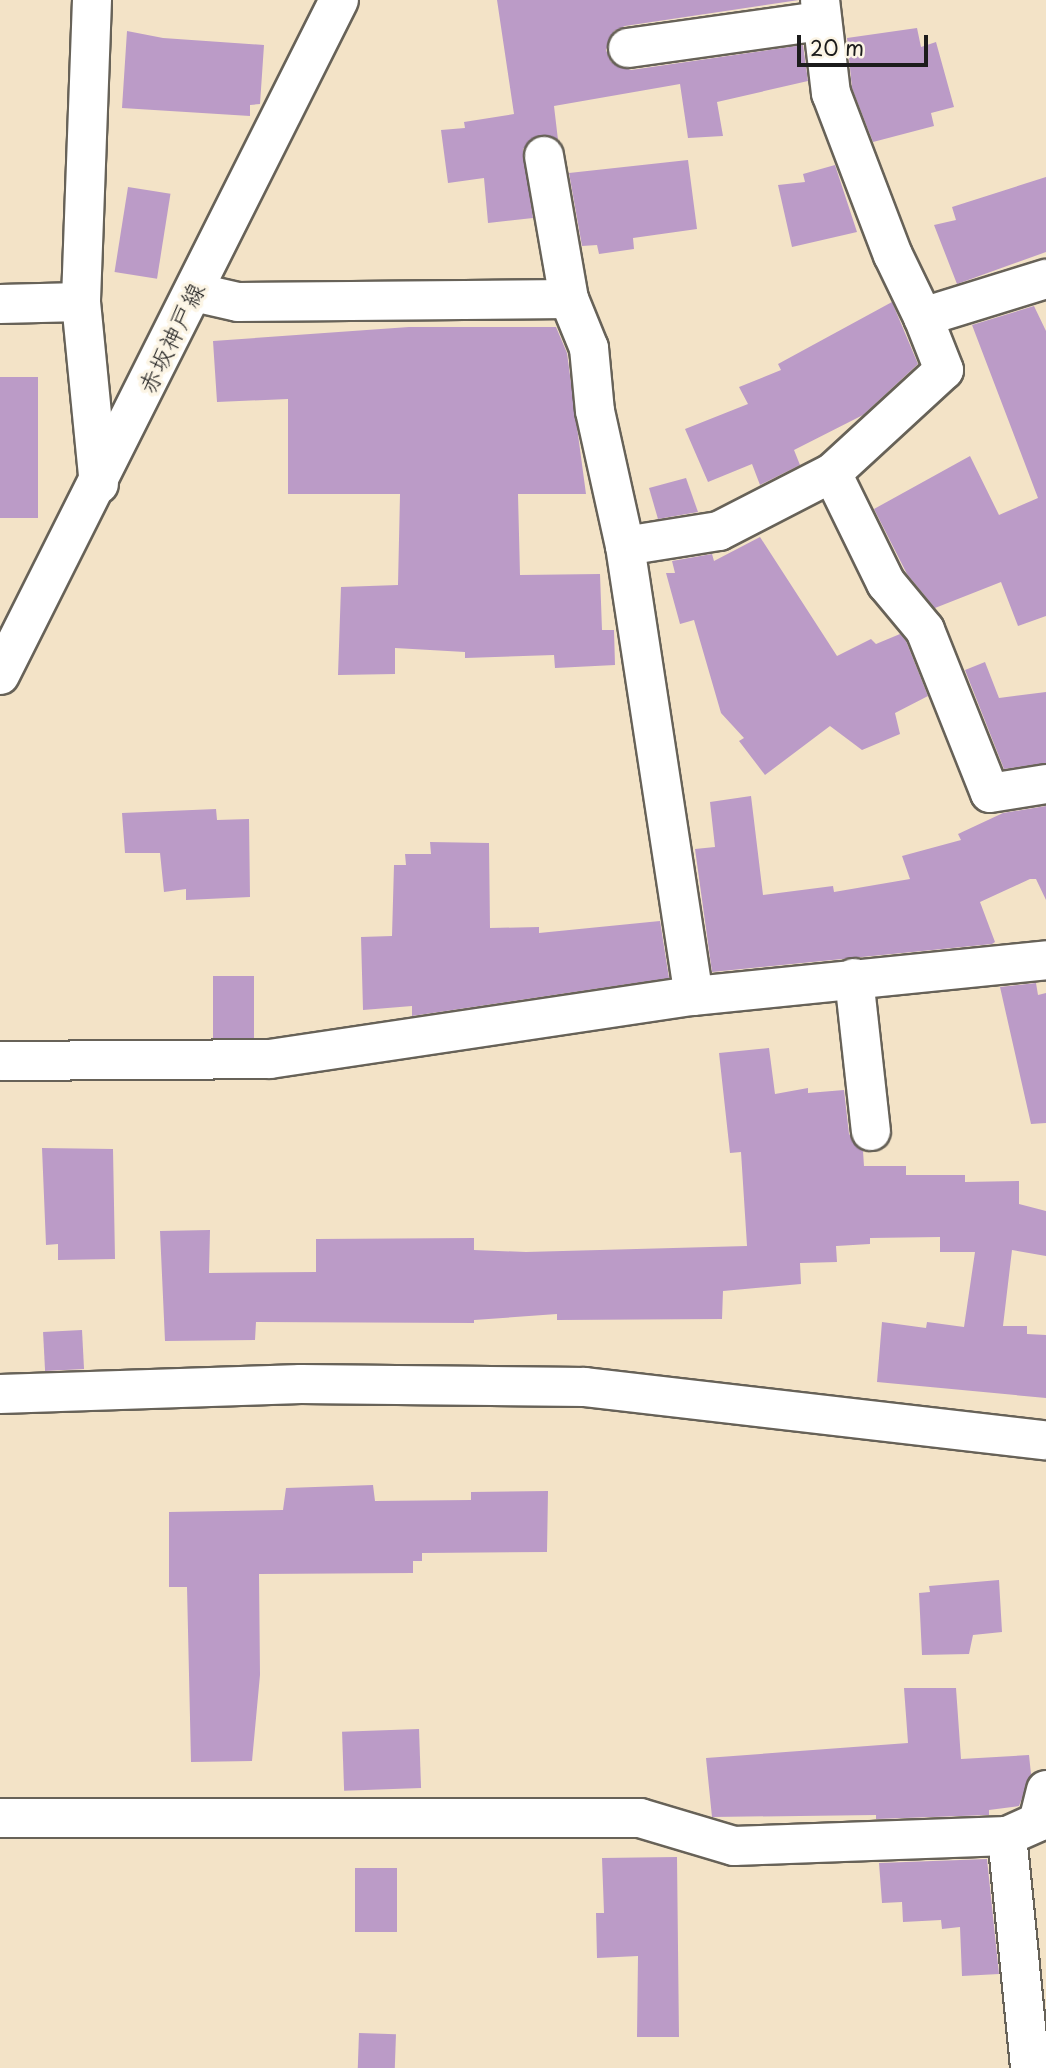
<!DOCTYPE html>
<html>
<head>
<meta charset="utf-8">
<style>
	body { margin:0 }
	#map { position:relative; width:1046px; height:2068px; overflow:hidden; background:#f3e3c7; font-family:"Playpen Sans","Klee One",sans-serif }
	div>[style] { position:absolute }
	.building>* { inset:0; background:#bb9bc7; transform-origin:0 0 }
	.roads { filter:drop-shadow(2px 0 #676258) drop-shadow(-2px 0 #676258) drop-shadow(0 2px #676258) drop-shadow(0 -2px #676258) }
	.street>* { height:38px; margin:-19px; padding:0 19px; transform-origin:19px; border-radius:19px; background:#fff }
	.secondary>* { height:38px; margin:-19px; padding:0 19px; transform-origin:19px; border-radius:19px; background:#fff }
	span { translate:-50% -50%; white-space:nowrap; text-align:center; line-height:1.15; -webkit-text-stroke:7px #fcf5e5; paint-order:stroke }
	.street-label { font-size:24px; color:#1c1c1c }
	.scale { position:absolute; left:797px; top:35px; width:131px; height:32px; box-sizing:border-box; border:4px solid #1c1c1c; border-top:0; padding-left:9px; font-size:21px; line-height:24px; white-space:nowrap; color:#1c1c1c; -webkit-text-stroke:5px #fcf5e5; paint-order:stroke }
</style>
</head>
<body>
<div id="map">
	<div class="building">
		<div style="clip-path:polygon(497px 0,799px 0,625px 26px,614px 31px,606px 50px,611px 62px,631px 70px,803px 45px,808px 81px,717px 102px,723px 136px,688px 138px,680px 84px,554px 106px,558px 140px,540px 135px,523px 149px,533px 218px,488px 223px,484px 178px,448px 183px,441px 130px,465px 128px,464px 122px,514px 114px)"></div>
		<div style="clip-path:polygon(917px 28px,921px 47px,936px 42px,954px 107px,931px 113px,934px 126px,873px 142px,852px 88px,847px 38px)"></div>
		<div style="clip-path:polygon(127px 31px,163px 38px,264px 45px,260px 104px,250px 105px,250px 116px,122px 108px)"></div>
		<div style="clip-path:polygon(688px 160px,697px 229px,633px 238px,634px 249px,599px 254px,597px 245px,582px 246px,569px 173px)"></div>
		<div style="clip-path:polygon(835px 165px,857px 232px,792px 247px,778px 185px,805px 182px,803px 174px)"></div>
		<div style="clip-path:polygon(1046px 177px,1046px 252px,957px 284px,934px 225px,956px 220px,952px 207px)"></div>
		<div style="left:128px;top:187px;width:43px;height:86px;rotate:9deg"></div>
		<div style="clip-path:polygon(892px 302px,918px 364px,863px 415px,794px 450px,800px 465px,760px 485px,752px 464px,708px 482px,685px 429px,748px 404px,739px 387px,781px 370px,778px 364px)"></div>
		<div style="clip-path:polygon(1034px 306px,1046px 331px,1046px 616px,1018px 626px,1001px 582px,935px 608px,907px 574px,874px 509px,970px 456px,999px 515px,1038px 498px,972px 325px)"></div>
		<div style="clip-path:polygon(409px 327px,556px 327px,567px 353px,586px 494px,518px 494px,520px 575px,600px 574px,602px 630px,614px 630px,615px 665px,555px 668px,554px 655px,465px 658px,465px 652px,395px 648px,395px 674px,338px 675px,341px 587px,398px 585px,400px 494px,288px 494px,288px 399px,217px 402px,213px 341px)"></div>
		<div style="left:38px;top:377px;width:141px;height:38px;rotate:90deg"></div>
		<div style="clip-path:polygon(686px 478px,698px 512px,658px 519px,649px 488px)"></div>
		<div style="clip-path:polygon(760px 537px,837px 656px,871px 639px,876px 644px,900px 634px,906px 641px,928px 696px,895px 713px,900px 734px,862px 750px,830px 726px,765px 775px,739px 741px,744px 738px,721px 713px,694px 620px,680px 624px,666px 573px,675px 573px,672px 561px,712px 554px,714px 561px)"></div>
		<div style="clip-path:polygon(985px 662px,999px 698px,1046px 692px,1046px 763px,1004px 769px,965px 670px)"></div>
		<div style="clip-path:polygon(751px 796px,763px 895px,833px 886px,834px 892px,910px 879px,902px 856px,961px 840px,958px 834px,1003px 813px,1046px 806px,1046px 900px,1036px 879px,1030px 879px,980px 902px,995px 942px,992px 944px,712px 972px,695px 849px,715px 847px,710px 802px)"></div>
		<div style="clip-path:polygon(216px 809px,217px 820px,249px 819px,250px 897px,186px 900px,186px 889px,164px 892px,160px 853px,125px 853px,122px 813px)"></div>
		<div style="clip-path:polygon(430px 842px,489px 843px,490px 928px,539px 927px,539px 933px,660px 921px,669px 978px,412px 1016px,412px 1006px,363px 1010px,361px 937px,392px 936px,394px 865px,406px 865px,405px 854px,431px 854px)"></div>
		<div style="left:213px;top:976px;width:41px;height:62px"></div>
		<div style="clip-path:polygon(1036px 983px,1038px 995px,1046px 993px,1046px 1123px,1031px 1124px,1000px 987px)"></div>
		<div style="clip-path:polygon(769px 1048px,775px 1094px,808px 1088px,808px 1093px,844px 1090px,849px 1134px,863px 1151px,864px 1166px,906px 1166px,906px 1175px,965px 1175px,965px 1182px,1019px 1181px,1019px 1204px,1046px 1211px,1046px 1256px,1012px 1250px,1003px 1326px,1027px 1326px,1027px 1334px,1046px 1335px,1046px 1398px,877px 1382px,882px 1322px,926px 1328px,927px 1322px,964px 1327px,975px 1252px,940px 1252px,940px 1237px,870px 1238px,870px 1244px,836px 1246px,837px 1262px,800px 1263px,801px 1284px,723px 1291px,722px 1319px,557px 1320px,557px 1314px,474px 1320px,474px 1323px,256px 1322px,255px 1340px,165px 1341px,160px 1231px,210px 1230px,209px 1273px,316px 1272px,316px 1239px,474px 1238px,474px 1250px,526px 1252px,747px 1246px,741px 1152px,730px 1153px,719px 1053px)"></div>
		<div style="clip-path:polygon(42px 1148px,113px 1149px,115px 1259px,58px 1260px,58px 1244px,46px 1245px)"></div>
		<div style="left:82px;top:1330px;width:39px;height:39px;rotate:87deg"></div>
		<div style="clip-path:polygon(373px 1485px,375px 1501px,471px 1500px,471px 1492px,548px 1491px,547px 1552px,422px 1553px,422px 1561px,413px 1561px,413px 1573px,259px 1574px,260px 1675px,252px 1761px,191px 1762px,187px 1587px,169px 1587px,169px 1512px,283px 1510px,286px 1488px)"></div>
		<div style="clip-path:polygon(999px 1580px,1002px 1632px,973px 1635px,969px 1654px,922px 1655px,919px 1593px,930px 1592px,929px 1586px)"></div>
		<div style="clip-path:polygon(904px 1688px,956px 1688px,961px 1759px,1029px 1755px,1031px 1774px,1019px 1806px,989px 1810px,989px 1815px,876px 1819px,876px 1815px,712px 1817px,706px 1758px,908px 1743px)"></div>
		<div style="left:419px;top:1729px;width:59px;height:77px;rotate:88deg"></div>
		<div style="clip-path:polygon(677px 1857px,679px 2037px,637px 2037px,638px 1956px,597px 1958px,596px 1913px,604px 1913px,602px 1858px)"></div>
		<div style="clip-path:polygon(987px 1859px,999px 1974px,962px 1976px,960px 1927px,942px 1929px,941px 1920px,903px 1922px,902px 1902px,882px 1903px,879px 1863px)"></div>
		<div style="left:355px;top:1868px;width:42px;height:64px"></div>
		<div style="left:359px;top:2033px;width:37px;height:35px;rotate:2deg"></div>
	</div>
	<div class="roads">
		<div class="street">
			<div style="left:820px;top:0;width:94px;rotate:83.3deg"></div>
			<div style="left:831px;top:93px;width:173px;rotate:69.1deg"></div>
			<div style="left:893px;top:255px;width:69px;rotate:64.2deg"></div>
			<div style="left:923px;top:317px;width:129px;rotate:-17.2deg"></div>
			<div style="left:628px;top:48px;width:194px;rotate:-8deg"></div>
			<div style="left:544px;top:156px;width:145px;rotate:80.1deg"></div>
			<div style="left:194px;top:292px;width:45px;rotate:12.8deg"></div>
			<div style="left:238px;top:302px;width:331px;rotate:-0.5deg"></div>
			<div style="left:569px;top:299px;width:53px;rotate:67.8deg"></div>
			<div style="left:589px;top:348px;width:63px;rotate:84.6deg"></div>
			<div style="left:595px;top:411px;width:138px;rotate:77.5deg"></div>
			<div style="left:625px;top:546px;width:455px;rotate:81.3deg"></div>
			<div style="left:0;top:304px;width:81px;rotate:-1.4deg"></div>
			<div style="left:832px;top:473px;width:123px;rotate:63.9deg"></div>
			<div style="left:886px;top:583px;width:61px;rotate:50.3deg"></div>
			<div style="left:925px;top:630px;width:175px;rotate:68.3deg"></div>
			<div style="left:990px;top:793px;width:57px;rotate:-9.1deg"></div>
			<div style="left:625px;top:546px;width:95px;rotate:-9.1deg"></div>
			<div style="left:719px;top:531px;width:127px;rotate:-27.2deg"></div>
			<div style="left:832px;top:473px;width:152px;rotate:-42.6deg"></div>
			<div style="left:944px;top:370px;width:57px;rotate:-111.6deg"></div>
			<div style="left:854px;top:978px;width:154px;rotate:83.7deg"></div>
			<div style="left:0;top:1061px;width:270px;rotate:-0.4deg"></div>
			<div style="left:270px;top:1059px;width:429px;rotate:-8.5deg"></div>
			<div style="left:694px;top:996px;width:354px;rotate:-5.8deg"></div>
			<div style="left:0;top:1394px;width:301px;rotate:-1.9deg"></div>
			<div style="left:301px;top:1384px;width:284px;rotate:0.6deg"></div>
			<div style="left:585px;top:1387px;width:464px;rotate:6.6deg"></div>
			<div style="left:0;top:1818px;width:640px"></div>
			<div style="left:640px;top:1818px;width:98px;rotate:16.6deg"></div>
			<div style="left:734px;top:1846px;width:273px;rotate:-2.1deg"></div>
			<div style="left:1007px;top:1836px;width:34px;rotate:-24deg"></div>
			<div style="left:1038px;top:1822px;width:33px;rotate:-76deg"></div>
			<div style="left:1007px;top:1836px;width:233px;rotate:84.3deg"></div>
		</div>
		<div class="secondary">
			<div style="left:92px;top:0;width:302px;rotate:92.1deg"></div>
			<div style="left:81px;top:302px;width:183px;rotate:84.4deg"></div>
			<div style="left:0;top:675px;width:755px;rotate:-63.33deg"></div>
		</div>
	</div>
	<div class="street-label">
		<span style="left:171px;top:338px;rotate:-64deg">赤坂神戸線</span>
	</div>
	<div class="scale">20 m</div>
</div>
</body>
</html>
